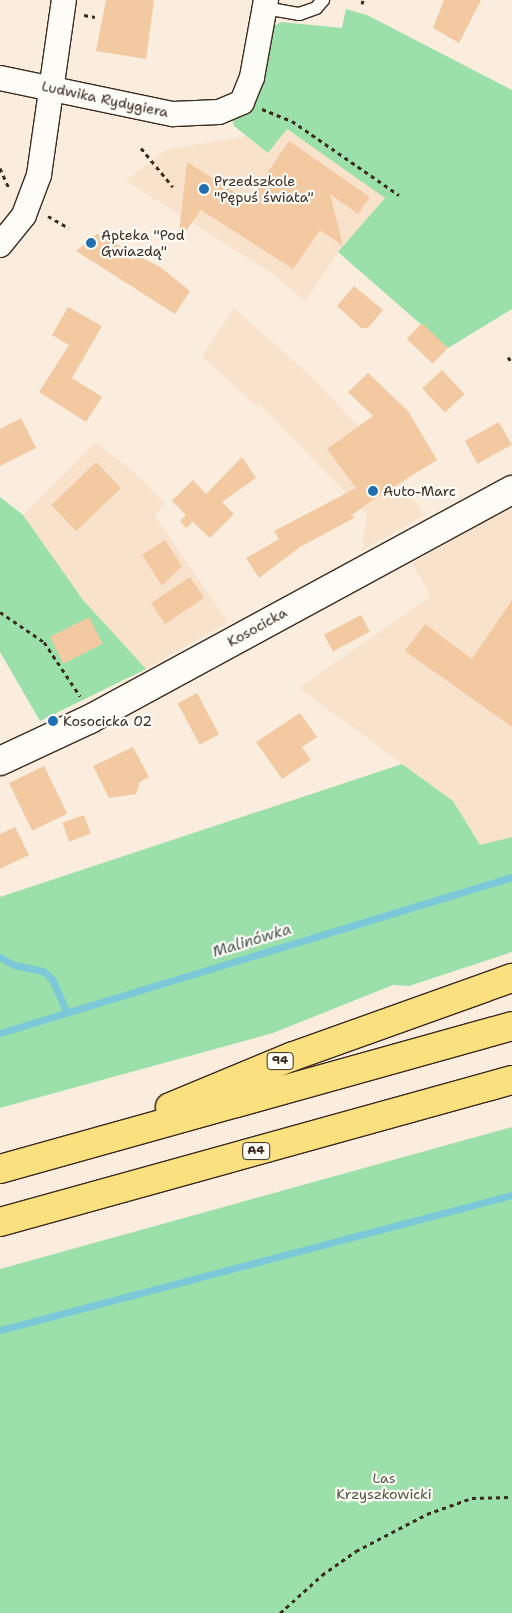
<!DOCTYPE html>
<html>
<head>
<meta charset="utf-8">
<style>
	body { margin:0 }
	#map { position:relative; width:512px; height:1613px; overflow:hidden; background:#faedde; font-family:"Shantell Sans",sans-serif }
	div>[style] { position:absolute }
	.built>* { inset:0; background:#f8e2cc }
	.green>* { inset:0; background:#9bdfab }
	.stream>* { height:7px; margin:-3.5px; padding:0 3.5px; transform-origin:3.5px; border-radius:3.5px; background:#7bc8d9 }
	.building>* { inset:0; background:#f3c9a2; transform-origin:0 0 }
	.path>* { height:3px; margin-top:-1.5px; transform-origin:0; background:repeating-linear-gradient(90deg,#3b2a1e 0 4px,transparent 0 8px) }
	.roads { filter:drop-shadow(1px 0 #3b2a1e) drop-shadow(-1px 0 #3b2a1e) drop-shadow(0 1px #3b2a1e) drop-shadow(0 -1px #3b2a1e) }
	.lane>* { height:12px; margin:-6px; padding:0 6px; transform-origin:6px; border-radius:6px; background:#fdfcf7 }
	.street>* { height:24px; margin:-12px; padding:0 12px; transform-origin:12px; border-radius:12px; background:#fdfcf7 }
	.secondary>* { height:28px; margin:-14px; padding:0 14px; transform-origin:14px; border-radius:14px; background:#fdfcf7 }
	.highway>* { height:28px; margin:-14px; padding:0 14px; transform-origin:14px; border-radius:14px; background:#fbe080 }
	.dots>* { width:14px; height:14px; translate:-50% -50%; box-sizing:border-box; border:2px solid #fdfcf7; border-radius:50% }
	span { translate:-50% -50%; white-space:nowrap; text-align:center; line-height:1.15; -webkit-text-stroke:4.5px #fdfcf7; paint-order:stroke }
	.shield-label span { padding:1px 4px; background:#fdfcf7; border:1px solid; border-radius:4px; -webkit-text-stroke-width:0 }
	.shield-label { font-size:12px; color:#3b2a1e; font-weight:700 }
	.street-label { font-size:14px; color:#3b2a1e }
	.poi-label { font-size:14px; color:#3b2a1e }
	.left { translate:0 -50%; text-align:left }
	.park-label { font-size:14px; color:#535741 }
	.water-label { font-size:15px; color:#4e5956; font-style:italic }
</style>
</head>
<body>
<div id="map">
	<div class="built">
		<div style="clip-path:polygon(286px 129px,386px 198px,338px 252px,305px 301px,270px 272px,126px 181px,165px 150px,246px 136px,268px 153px)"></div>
		<div style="clip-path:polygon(234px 308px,312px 377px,394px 465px,424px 516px,362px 550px,367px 514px,259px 404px,257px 407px,202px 356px)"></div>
		<div style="clip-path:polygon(95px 442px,129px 468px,165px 503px,155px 516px,228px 622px,146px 669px,83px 600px,23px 515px)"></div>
		<div style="clip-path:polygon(512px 506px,512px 837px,480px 845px,453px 801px,299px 688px,431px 596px,412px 563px)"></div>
	</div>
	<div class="green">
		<div style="clip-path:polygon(346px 9px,367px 15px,512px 90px,512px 309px,448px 348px,338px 252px,385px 198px,287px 129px,268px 153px,234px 126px,232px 118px,272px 27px,281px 22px,342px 28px)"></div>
		<div style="clip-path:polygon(0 497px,23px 515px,83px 600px,146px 669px,40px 721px,0 652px)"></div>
		<div style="clip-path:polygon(402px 764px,453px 801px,480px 845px,512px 837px,512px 952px,409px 986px,393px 985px,273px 1033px,0 1108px,0 897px)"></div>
		<div style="clip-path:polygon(512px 1127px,512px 1613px,0 1613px,0 1269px)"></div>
	</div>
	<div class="stream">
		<div style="left:0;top:957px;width:16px;rotate:30deg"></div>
		<div style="left:14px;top:965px;width:30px;rotate:12deg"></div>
		<div style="left:43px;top:971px;width:12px;rotate:42deg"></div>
		<div style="left:52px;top:979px;width:37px;rotate:66deg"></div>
		<div style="left:0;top:1033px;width:535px;rotate:-16.95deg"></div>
		<div style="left:0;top:1330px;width:529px;rotate:-14.77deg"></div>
	</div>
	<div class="building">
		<div style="clip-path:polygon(106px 0,154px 0,146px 59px,96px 51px)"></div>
		<div style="clip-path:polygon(444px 0,481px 0,459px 43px,433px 28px)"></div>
		<div style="clip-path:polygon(289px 141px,370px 197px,358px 214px,330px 194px,343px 246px,320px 230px,293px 269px,201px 210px,178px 242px,187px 162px,248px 201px)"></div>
		<div style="clip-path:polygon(97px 234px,160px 267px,190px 291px,175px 314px,76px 251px)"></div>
		<div style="clip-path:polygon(354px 286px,383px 310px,368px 328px,361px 328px,337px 306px)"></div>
		<div style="clip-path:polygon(68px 307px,102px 326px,72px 378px,102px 397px,86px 422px,39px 392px,69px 345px,52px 335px)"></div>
		<div style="left:422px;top:323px;width:36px;height:22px;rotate:44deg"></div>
		<div style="left:442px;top:370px;width:33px;height:27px;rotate:47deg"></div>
		<div style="clip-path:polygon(368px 373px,408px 411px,437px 460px,380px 495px,352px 515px,354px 518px,300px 547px,259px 578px,246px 558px,279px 539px,274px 531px,356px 488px,327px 449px,373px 416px,348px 392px)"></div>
		<div style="clip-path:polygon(21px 418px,36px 448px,0 466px,0 429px)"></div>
		<div style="left:499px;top:422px;width:26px;height:39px;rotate:61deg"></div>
		<div style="clip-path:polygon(242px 457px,256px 478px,222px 502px,234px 514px,210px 538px,193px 522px,186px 528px,180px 521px,186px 515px,172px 501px,193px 480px,206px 494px)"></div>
		<div style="left:96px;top:462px;width:36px;height:62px;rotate:46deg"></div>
		<div style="clip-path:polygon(165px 540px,182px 566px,162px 586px,142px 555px)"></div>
		<div style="left:190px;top:577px;width:25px;height:47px;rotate:56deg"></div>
		<div style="clip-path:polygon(512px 600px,512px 727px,405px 651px,425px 624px,472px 659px)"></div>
		<div style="left:361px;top:615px;width:19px;height:42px;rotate:62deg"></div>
		<div style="left:89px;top:617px;width:30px;height:44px;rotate:63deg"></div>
		<div style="left:197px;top:693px;width:47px;height:22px;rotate:62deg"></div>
		<div style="clip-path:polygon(300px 713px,317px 737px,302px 747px,311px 760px,282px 779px,256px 742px)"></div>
		<div style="clip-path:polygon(133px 747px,149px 777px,140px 782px,136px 794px,109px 798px,93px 766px)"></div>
		<div style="left:44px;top:766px;width:53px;height:39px;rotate:64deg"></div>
		<div style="left:84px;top:815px;width:20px;height:23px;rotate:70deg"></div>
		<div style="clip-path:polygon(15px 827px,29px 855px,0 869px,0 834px)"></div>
	</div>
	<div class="path">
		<div style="left:362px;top:4px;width:4px;rotate:-76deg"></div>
		<div style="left:84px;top:15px;width:11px;rotate:10deg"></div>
		<div style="left:262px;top:109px;width:32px;rotate:22deg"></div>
		<div style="left:292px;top:121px;width:130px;rotate:34.7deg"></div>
		<div style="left:141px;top:148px;width:50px;rotate:50.6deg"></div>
		<div style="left:0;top:168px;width:22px;rotate:66deg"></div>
		<div style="left:48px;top:216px;width:24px;rotate:30deg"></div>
		<div style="left:508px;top:357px;width:7px;rotate:56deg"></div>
		<div style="left:0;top:612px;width:53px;rotate:34.3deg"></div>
		<div style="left:44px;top:642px;width:65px;rotate:56.3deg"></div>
		<div style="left:280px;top:1613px;width:57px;rotate:-42.1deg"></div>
		<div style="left:322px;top:1575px;width:42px;rotate:-35.2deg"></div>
		<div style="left:356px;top:1551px;width:80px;rotate:-27.5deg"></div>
		<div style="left:427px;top:1514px;width:48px;rotate:-19.6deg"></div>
		<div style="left:472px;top:1498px;width:40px;rotate:-1.4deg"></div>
	</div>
	<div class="roads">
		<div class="lane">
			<div style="left:265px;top:8px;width:35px;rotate:10deg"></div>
			<div style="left:299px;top:14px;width:18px;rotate:-19deg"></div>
			<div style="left:316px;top:8px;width:11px;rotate:-49deg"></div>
		</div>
		<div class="street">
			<div style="left:0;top:78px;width:177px;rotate:11.8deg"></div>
			<div style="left:173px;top:114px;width:46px;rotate:-2.5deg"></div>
			<div style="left:219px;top:112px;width:25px;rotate:-23deg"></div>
			<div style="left:242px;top:102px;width:27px;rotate:-68deg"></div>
			<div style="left:252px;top:77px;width:78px;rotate:-79.7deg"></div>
			<div style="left:0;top:245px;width:38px;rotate:-51deg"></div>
			<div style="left:24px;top:215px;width:43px;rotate:-69.4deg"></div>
			<div style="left:39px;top:175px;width:177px;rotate:-81.9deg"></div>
		</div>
		<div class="secondary">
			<div style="left:0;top:761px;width:99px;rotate:-25deg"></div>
			<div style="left:90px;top:719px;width:480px;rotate:-28.5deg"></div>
		</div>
		<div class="highway">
			<div style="left:170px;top:1107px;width:131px;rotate:-22.5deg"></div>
			<div style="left:291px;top:1057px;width:235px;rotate:-19.7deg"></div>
			<div style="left:0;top:1169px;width:532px;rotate:-15.6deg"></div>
			<div style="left:0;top:1222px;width:531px;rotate:-15.5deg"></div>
		</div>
	</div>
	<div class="dots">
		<div style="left:204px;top:189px;background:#1f6fb2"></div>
		<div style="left:91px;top:243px;background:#1f6fb2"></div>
		<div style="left:373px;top:491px;background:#1f6fb2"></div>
		<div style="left:53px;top:721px;background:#1f6fb2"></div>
	</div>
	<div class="shield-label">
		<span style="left:280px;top:1061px">94</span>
		<span style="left:256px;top:1151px">A4</span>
	</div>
	<div class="street-label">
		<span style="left:105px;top:99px;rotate:12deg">Ludwika Rydygiera</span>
		<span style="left:257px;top:627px;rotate:-29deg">Kosocicka</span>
	</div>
	<div class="poi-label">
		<span class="left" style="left:214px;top:189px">Przedszkole<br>"Pępuś świata"</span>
		<span class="left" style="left:101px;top:243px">Apteka "Pod<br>Gwiazdą"</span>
		<span class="left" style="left:383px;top:491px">Auto-Marc</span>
		<span class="left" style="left:63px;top:721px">Kosocicka 02</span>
	</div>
	<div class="park-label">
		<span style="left:384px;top:1486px">Las<br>Krzyszkowicki</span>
	</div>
	<div class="water-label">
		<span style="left:252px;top:941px;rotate:-17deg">Malinówka</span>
	</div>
</div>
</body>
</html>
